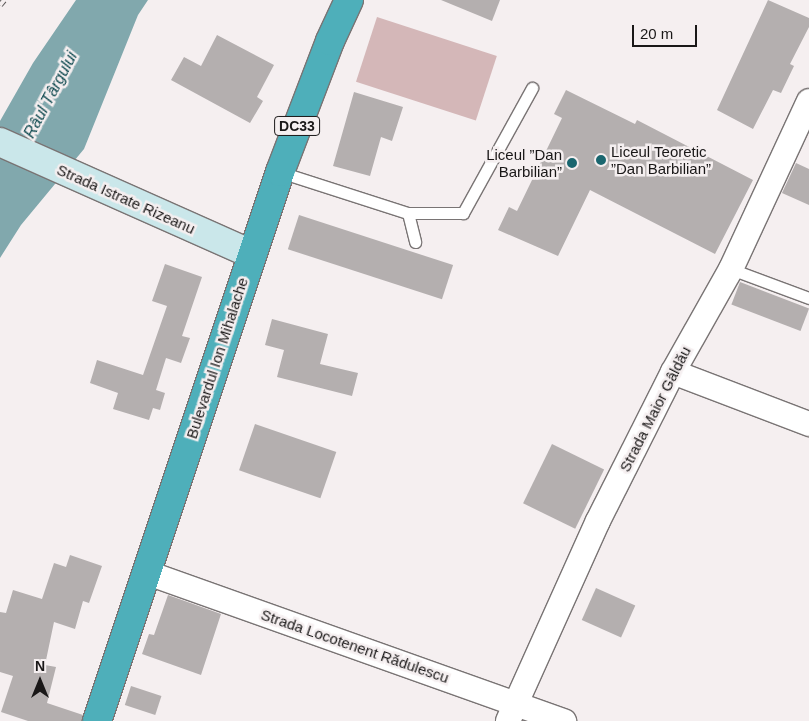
<!DOCTYPE html>
<html>
<head>
<meta charset="utf-8">
<style>
	body { margin:0 }
	#map { position:relative; width:809px; height:721px; overflow:hidden; background:#f5eff0; font-family:Helvetica,sans-serif }
	div>[style] { position:absolute }
	.green>* { inset:0; background:#d4b7b8; transform-origin:0 0 }
	.water>* { inset:0; background:#81a8ad }
	.building>* { inset:0; background:#b4afaf; transform-origin:0 0 }
	.roads { filter:drop-shadow(1px 0 #797474) drop-shadow(-1px 0 #797474) drop-shadow(0 1px #797474) drop-shadow(0 -1px #797474) }
	.lane>* { height:11px; margin:-5.5px; padding:0 5.5px; transform-origin:5.5px; border-radius:5.5px; background:#fff }
	.street>* { height:24px; margin:-12px; padding:0 12px; transform-origin:12px; border-radius:12px; background:#fff }
	.secondary>* { height:28px; margin:-14px; padding:0 14px; transform-origin:14px; border-radius:14px; background:#cae7ea }
	.highway>* { height:28px; margin:-14px; padding:0 14px; transform-origin:14px; border-radius:14px; background:#4eafba }
	.rail>* { height:5.5px; margin-top:-2.75px; transform-origin:0; background:repeating-linear-gradient(90deg,#f5eff0 0 11px,#5a5757 0 22px); box-sizing:border-box; border-block:1px solid #5a5757 }
	.dots>* { width:14px; height:14px; translate:-50% -50%; box-sizing:border-box; border:2px solid #f5eff0; border-radius:50% }
	span { translate:-50% -50%; white-space:nowrap; text-align:center; line-height:1.15; -webkit-text-stroke:5px #f5eff0; paint-order:stroke }
	.shield-label span { padding:1px 4px; background:#f5eff0; border:1px solid; border-radius:4px; -webkit-text-stroke-width:0 }
	.shield-label { font-size:14px; color:#1a1818; font-weight:700 }
	.poi-label { font-size:15px; color:#1a1818 }
	.left { translate:0 -50%; text-align:left }
	.right { translate:-100% -50%; text-align:right }
	.street-label { font-size:15px; color:#1a1818 }
	.water-label { font-size:16px; color:#0e494f; font-style:italic }
	.north { position:absolute; left:15px; top:656px; width:50px; height:50px; -webkit-text-stroke:4px #f5eff0; paint-order:stroke; rotate:0deg; font-size:14px; font-weight:700; line-height:20px; text-align:center; color:#1a1818 }
	.north::after { content:''; display:block; margin:auto; width:18px; height:22px; background:#1a1818; clip-path:polygon(50% 0,100% 100%,50% 72%,0 100%) }
	.scale { position:absolute; left:632px; top:25px; width:65px; height:22px; box-sizing:border-box; border:2px solid #1a1818; border-top:0; padding-left:6px; font-size:15px; line-height:18px; white-space:nowrap; color:#1a1818; -webkit-text-stroke:4px #f5eff0; paint-order:stroke }
</style>
</head>
<body>
<div id="map">
	<div class="green">
		<div style="left:377px;top:17px;width:126px;height:68px;rotate:18deg"></div>
	</div>
	<div class="water">
		<div style="clip-path:polygon(76px 0,148px 0,138px 15px,84px 149px,21px 225px,0 258px,0 121px,33px 63px)"></div>
	</div>
	<div class="building">
		<div style="clip-path:polygon(441px 0,500px 0,492px 21px)"></div>
		<div style="clip-path:polygon(768px 0,809px 18px,809px 27px,790px 64px,794px 66px,781px 93px,773px 90px,753px 129px,717px 110px)"></div>
		<div style="clip-path:polygon(217px 35px,274px 65px,257px 97px,263px 101px,250px 123px,171px 80px,184px 57px,201px 66px)"></div>
		<div style="clip-path:polygon(566px 90px,635px 124px,637px 120px,753px 180px,715px 254px,590px 190px,558px 256px,498px 230px,509px 207px,517px 211px,562px 118px,554px 114px)"></div>
		<div style="clip-path:polygon(354px 92px,403px 107px,392px 141px,381px 137px,370px 176px,333px 166px)"></div>
		<div style="clip-path:polygon(796px 163px,809px 169px,809px 205px,782px 193px)"></div>
		<div style="left:299px;top:215px;width:162px;height:36px;rotate:18deg"></div>
		<div style="clip-path:polygon(165px 264px,202px 277px,182px 336px,190px 338px,181px 363px,166px 358px,156px 390px,165px 393px,160px 410px,153px 408px,149px 420px,113px 409px,118px 393px,90px 383px,97px 360px,143px 375px,167px 306px,152px 301px)"></div>
		<div style="left:740px;top:282px;width:74px;height:24px;rotate:21deg"></div>
		<div style="clip-path:polygon(272px 319px,328px 334px,320px 364px,358px 373px,352px 396px,277px 377px,284px 350px,265px 345px)"></div>
		<div style="left:255px;top:424px;width:86px;height:49px;rotate:19deg"></div>
		<div style="left:552px;top:444px;width:58px;height:66px;rotate:26deg"></div>
		<div style="clip-path:polygon(70px 555px,102px 566px,89px 603px,83px 601px,75px 629px,54px 622px,45px 665px,56px 667px,47px 703px,83px 715px,82px 721px,28px 721px,1px 712px,13px 676px,0 672px,0 612px,6px 613px,13px 590px,42px 599px,54px 563px,66px 567px)"></div>
		<div style="left:596px;top:588px;width:43px;height:35px;rotate:24deg"></div>
		<div style="clip-path:polygon(168px 595px,221px 614px,201px 675px,142px 654px,149px 634px,154px 635px)"></div>
		<div style="left:131px;top:686px;width:32px;height:20px;rotate:18deg"></div>
	</div>
	<div class="roads">
		<div class="lane">
			<div style="left:280px;top:172px;width:134px;rotate:17.8deg"></div>
			<div style="left:408px;top:213px;width:55px"></div>
			<div style="left:463px;top:213px;width:143px;rotate:-61.1deg"></div>
			<div style="left:408px;top:213px;width:30px;rotate:76deg"></div>
			<div style="left:731px;top:269px;width:83px;rotate:20.4deg"></div>
		</div>
		<div class="street">
			<div style="left:673px;top:372px;width:146px;rotate:20.9deg"></div>
			<div style="left:145px;top:572px;width:445px;rotate:19.6deg"></div>
			<div style="left:508px;top:721px;width:219px;rotate:-65.8deg"></div>
			<div style="left:598px;top:521px;width:167px;rotate:-63.3deg"></div>
			<div style="left:673px;top:372px;width:118px;rotate:-60.6deg"></div>
			<div style="left:731px;top:269px;width:185px;rotate:-65.1deg"></div>
		</div>
		<div class="secondary">
			<div style="left:0;top:142px;width:276px;rotate:24deg"></div>
		</div>
		<div class="highway">
			<div style="left:97px;top:721px;width:579px;rotate:-71.57deg"></div>
			<div style="left:280px;top:172px;width:140px;rotate:-69.1deg"></div>
			<div style="left:330px;top:41px;width:45px;rotate:-65.1deg"></div>
		</div>
	</div>
	<div class="rail">
		<div style="left:0;top:5px;width:6px;rotate:-51deg"></div>
	</div>
	<div class="dots">
		<div style="left:601px;top:160px;background:#1a666f"></div>
		<div style="left:572px;top:163px;background:#1a666f"></div>
	</div>
	<div class="shield-label">
		<span style="left:297px;top:126px">DC33</span>
	</div>
	<div class="poi-label">
		<span class="left" style="left:611px;top:160px">Liceul Teoretic<br>”Dan Barbilian”</span>
		<span class="right" style="left:562px;top:163px">Liceul ”Dan<br>Barbilian”</span>
	</div>
	<div class="street-label">
		<span style="left:126px;top:199px;rotate:24deg">Strada Istrate Rizeanu</span>
		<span style="left:217px;top:358px;rotate:-72deg">Bulevardul Ion Mihalache</span>
		<span style="left:655px;top:409px;rotate:-63deg">Strada Maior Gâldău</span>
		<span style="left:355px;top:646px;rotate:19deg">Strada Locotenent Rădulescu</span>
	</div>
	<div class="water-label">
		<span style="left:51px;top:95px;rotate:-62deg">Râul Târgului</span>
	</div>
	<div class="north">N</div>
	<div class="scale">20 m</div>
</div>
</body>
</html>
